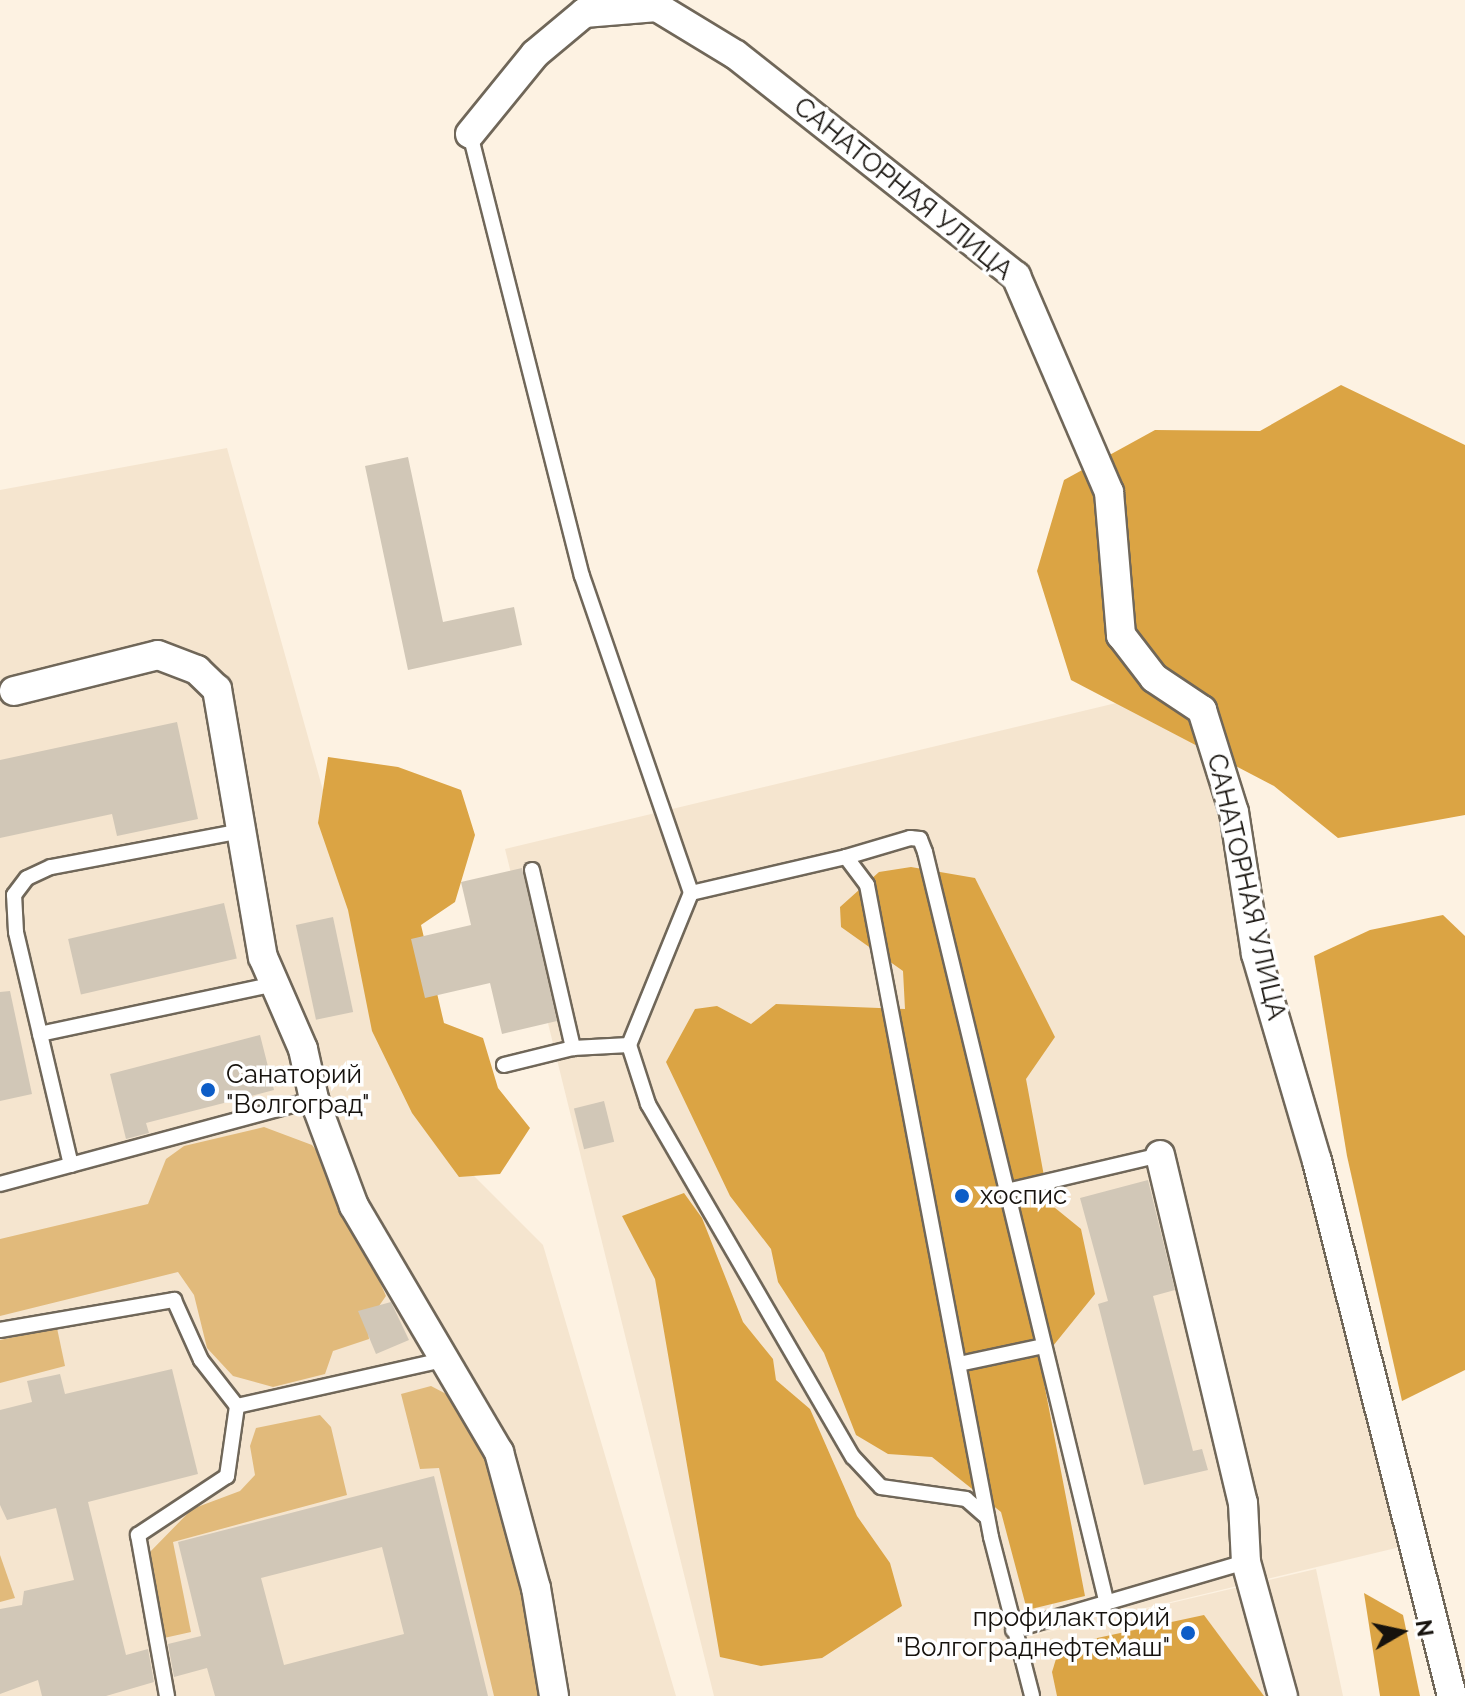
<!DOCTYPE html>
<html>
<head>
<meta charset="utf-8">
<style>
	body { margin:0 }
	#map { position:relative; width:1465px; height:1696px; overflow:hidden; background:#fdf2e2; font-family:Raleway,sans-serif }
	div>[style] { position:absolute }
	.built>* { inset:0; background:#f5e5cf }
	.green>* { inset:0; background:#e1ba7b }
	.forest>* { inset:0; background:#dba444 }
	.building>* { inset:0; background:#d1c7b7; transform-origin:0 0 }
	.roads { filter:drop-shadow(2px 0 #706759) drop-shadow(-2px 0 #706759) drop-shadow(0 2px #706759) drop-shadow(0 -2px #706759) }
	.lane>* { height:14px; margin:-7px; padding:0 7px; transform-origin:7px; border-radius:7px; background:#fff }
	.street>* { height:28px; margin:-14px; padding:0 14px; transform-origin:14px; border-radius:14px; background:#fff }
	.dots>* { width:22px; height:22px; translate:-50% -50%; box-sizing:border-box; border:4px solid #fff; border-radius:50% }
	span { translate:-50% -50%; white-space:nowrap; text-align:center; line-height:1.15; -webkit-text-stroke:7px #fff; paint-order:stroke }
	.street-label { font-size:26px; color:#16120d }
	.poi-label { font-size:26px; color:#16120d }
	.left { translate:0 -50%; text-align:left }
	.right { translate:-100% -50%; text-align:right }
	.north { position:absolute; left:1361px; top:1592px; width:80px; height:80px; -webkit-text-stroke:6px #fff; paint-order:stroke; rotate:81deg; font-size:22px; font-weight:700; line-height:32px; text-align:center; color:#16120d }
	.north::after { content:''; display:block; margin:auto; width:28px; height:36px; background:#16120d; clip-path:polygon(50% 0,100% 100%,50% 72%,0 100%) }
</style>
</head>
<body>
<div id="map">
	<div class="built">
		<div style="clip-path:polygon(227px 448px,393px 1040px,437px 1139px,543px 1245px,676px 1696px,0 1696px,0 490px)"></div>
		<div style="clip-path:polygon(1204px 682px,1421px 1542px,912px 1664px,1316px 1569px,1343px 1696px,714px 1696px,505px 849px)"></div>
	</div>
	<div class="green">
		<div style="clip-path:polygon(264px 1127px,312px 1145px,329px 1167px,386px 1296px,367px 1323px,369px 1339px,333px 1351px,325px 1374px,273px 1387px,233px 1376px,207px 1348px,194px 1295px,178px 1272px,0 1316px,0 1239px,148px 1204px,166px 1159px,184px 1146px)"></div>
		<div style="clip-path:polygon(57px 1328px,65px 1366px,0 1383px,0 1340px)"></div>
		<div style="clip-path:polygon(431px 1386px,452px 1397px,490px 1463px,547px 1696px,494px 1696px,439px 1468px,420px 1469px,401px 1394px)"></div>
		<div style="clip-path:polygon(320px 1415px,331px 1427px,347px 1495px,173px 1542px,191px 1632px,164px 1638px,148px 1554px,192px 1509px,240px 1491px,255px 1475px,250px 1446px,256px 1428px)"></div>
		<div style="clip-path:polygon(0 1555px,15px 1598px,0 1602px)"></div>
	</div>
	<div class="forest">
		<div style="clip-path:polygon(1341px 385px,1465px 445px,1465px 815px,1338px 838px,1274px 786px,1071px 680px,1037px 571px,1064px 480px,1155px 430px,1260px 431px)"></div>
		<div style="clip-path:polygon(328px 757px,398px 767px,461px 790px,475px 835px,455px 902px,421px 925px,444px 1023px,483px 1038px,498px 1088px,530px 1128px,500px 1174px,459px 1177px,412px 1113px,372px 1031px,348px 910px,318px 823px)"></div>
		<div style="clip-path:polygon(911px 867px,975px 878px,1055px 1037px,1026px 1079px,1049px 1203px,1081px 1229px,1095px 1294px,1040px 1362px,1085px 1596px,1027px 1610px,1001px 1512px,932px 1457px,888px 1454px,856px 1435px,824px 1353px,778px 1282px,771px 1249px,730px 1196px,666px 1062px,695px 1009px,717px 1006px,751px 1024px,776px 1004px,905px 1009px,903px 971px,841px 927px,840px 907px,879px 872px)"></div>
		<div style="clip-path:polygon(1443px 915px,1465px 936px,1465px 1370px,1402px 1401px,1347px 1156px,1314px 956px,1370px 930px)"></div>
		<div style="clip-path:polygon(684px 1193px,702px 1218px,743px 1322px,773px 1359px,776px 1380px,810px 1409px,857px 1516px,890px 1563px,902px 1606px,822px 1658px,761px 1666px,720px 1657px,655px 1279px,622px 1216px)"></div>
		<div style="clip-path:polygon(1364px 1593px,1403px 1615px,1420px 1696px,1380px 1696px)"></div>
		<div style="clip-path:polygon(1204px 1615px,1264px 1696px,1057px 1696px,1052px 1672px,1060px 1646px)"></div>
	</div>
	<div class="building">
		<div style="clip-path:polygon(408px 457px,443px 622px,514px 607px,522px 645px,408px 670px,365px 466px)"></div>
		<div style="clip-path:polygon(177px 722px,198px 819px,117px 836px,112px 814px,0 838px,0 760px)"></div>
		<div style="clip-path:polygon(522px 868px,557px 1021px,502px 1034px,490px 983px,425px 998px,411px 939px,471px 925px,461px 882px)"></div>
		<div style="left:224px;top:903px;width:57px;height:160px;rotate:77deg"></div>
		<div style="left:333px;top:917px;width:97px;height:38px;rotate:78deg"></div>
		<div style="clip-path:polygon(10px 991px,32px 1094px,0 1101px,0 992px)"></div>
		<div style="clip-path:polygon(260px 1035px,274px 1090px,146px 1123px,149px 1133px,126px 1139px,110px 1074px)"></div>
		<div style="left:604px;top:1101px;width:42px;height:31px;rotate:76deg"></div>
		<div style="clip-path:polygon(1148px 1180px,1175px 1290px,1153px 1296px,1193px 1451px,1202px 1449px,1208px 1470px,1144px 1485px,1098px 1304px,1108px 1301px,1080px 1198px)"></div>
		<div style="clip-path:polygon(391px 1302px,409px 1340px,376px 1354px,358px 1311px)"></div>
		<div style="clip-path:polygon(172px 1369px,198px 1474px,88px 1502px,126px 1655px,148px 1649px,154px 1682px,106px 1696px,42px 1696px,38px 1680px,0 1694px,0 1609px,22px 1605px,24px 1591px,74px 1580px,56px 1508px,7px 1520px,0 1505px,0 1410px,32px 1402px,27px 1381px,60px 1374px,65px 1394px)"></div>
		<div style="clip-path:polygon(evenodd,434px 1476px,488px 1696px,215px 1696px,207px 1668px,174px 1677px,168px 1644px,201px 1636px,178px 1542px,434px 1476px,382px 1547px,404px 1634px,284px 1665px,261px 1578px,382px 1547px)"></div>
	</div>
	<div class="roads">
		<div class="lane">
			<div style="left:470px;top:134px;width:456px;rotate:75.8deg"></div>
			<div style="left:582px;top:576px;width:335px;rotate:71deg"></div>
			<div style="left:691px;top:893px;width:159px;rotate:-13.1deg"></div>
			<div style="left:846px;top:857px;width:35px;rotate:53deg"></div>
			<div style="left:867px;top:885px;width:664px;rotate:79.23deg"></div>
			<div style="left:991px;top:1537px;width:164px;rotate:75.5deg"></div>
			<div style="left:846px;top:857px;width:67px;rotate:-16.5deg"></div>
			<div style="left:910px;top:838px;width:10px;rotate:6deg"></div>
			<div style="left:920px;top:839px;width:14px;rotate:69deg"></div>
			<div style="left:925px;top:852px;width:770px;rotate:76.4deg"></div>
			<div style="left:532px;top:870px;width:183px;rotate:77deg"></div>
			<div style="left:691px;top:893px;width:164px;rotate:112.2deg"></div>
			<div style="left:629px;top:1045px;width:62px;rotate:72.1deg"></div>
			<div style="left:648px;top:1104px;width:408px;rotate:59.9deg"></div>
			<div style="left:853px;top:1457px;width:41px;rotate:47deg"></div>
			<div style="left:881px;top:1487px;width:86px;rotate:8deg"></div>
			<div style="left:966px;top:1499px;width:28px;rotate:41deg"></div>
			<div style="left:40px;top:1034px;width:240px;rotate:-12deg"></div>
			<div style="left:504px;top:1065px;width:71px;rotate:-13.8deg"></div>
			<div style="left:573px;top:1048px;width:56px;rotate:-3.1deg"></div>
			<div style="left:71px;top:1165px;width:239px;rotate:-103.3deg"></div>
			<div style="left:16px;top:932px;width:37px;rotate:-93deg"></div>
			<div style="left:14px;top:895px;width:21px;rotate:-53deg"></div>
			<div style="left:27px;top:878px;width:26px;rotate:-25deg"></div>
			<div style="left:51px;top:867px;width:193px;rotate:-10.7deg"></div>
			<div style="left:0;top:1184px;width:325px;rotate:-15.1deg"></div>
			<div style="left:1007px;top:1191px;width:157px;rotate:-13.2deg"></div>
			<div style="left:0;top:1330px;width:177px;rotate:-9.8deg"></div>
			<div style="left:174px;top:1300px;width:66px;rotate:65.8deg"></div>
			<div style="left:201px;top:1360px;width:58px;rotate:52deg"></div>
			<div style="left:237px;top:1406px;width:71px;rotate:98.1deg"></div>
			<div style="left:227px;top:1476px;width:107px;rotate:146.5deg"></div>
			<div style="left:138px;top:1535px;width:164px;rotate:79.8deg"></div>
			<div style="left:959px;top:1364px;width:87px;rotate:-12deg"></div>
			<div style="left:237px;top:1406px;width:210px;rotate:-12.6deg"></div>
			<div style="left:1013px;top:1630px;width:243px;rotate:-16.3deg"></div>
		</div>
		<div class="street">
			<div style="left:470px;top:134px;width:103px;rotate:-50.9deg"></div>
			<div style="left:535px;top:54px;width:64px;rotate:-39.9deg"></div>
			<div style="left:584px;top:13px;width:73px;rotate:-4.7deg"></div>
			<div style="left:657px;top:7px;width:92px;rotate:31.3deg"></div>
			<div style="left:736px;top:55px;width:357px;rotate:38.3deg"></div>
			<div style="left:1016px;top:276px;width:235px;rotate:66.7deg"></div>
			<div style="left:1109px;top:492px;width:144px;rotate:85.2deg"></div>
			<div style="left:1121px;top:635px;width:54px;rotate:52.5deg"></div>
			<div style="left:1154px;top:678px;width:58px;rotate:33.7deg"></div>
			<div style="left:1202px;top:710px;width:107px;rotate:72.6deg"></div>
			<div style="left:1234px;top:812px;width:144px;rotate:81.2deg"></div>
			<div style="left:1256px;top:954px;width:216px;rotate:73.6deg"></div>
			<div style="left:1317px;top:1161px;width:552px;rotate:75.84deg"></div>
			<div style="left:14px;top:691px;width:148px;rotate:-14deg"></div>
			<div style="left:158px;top:655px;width:42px;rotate:21deg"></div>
			<div style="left:197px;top:670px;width:28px;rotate:44deg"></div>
			<div style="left:217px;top:689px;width:272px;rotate:80.3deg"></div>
			<div style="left:263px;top:957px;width:100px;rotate:66.5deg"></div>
			<div style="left:303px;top:1049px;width:51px;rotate:77.6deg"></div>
			<div style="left:314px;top:1099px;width:114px;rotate:69.5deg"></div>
			<div style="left:354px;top:1206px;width:286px;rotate:59.5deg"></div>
			<div style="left:499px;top:1452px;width:141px;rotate:74.8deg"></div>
			<div style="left:536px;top:1588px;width:109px;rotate:80.5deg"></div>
			<div style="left:1160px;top:1155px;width:358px;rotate:76.6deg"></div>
			<div style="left:1243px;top:1503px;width:59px;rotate:87.1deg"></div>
			<div style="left:1246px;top:1562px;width:139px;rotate:74.6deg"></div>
		</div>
	</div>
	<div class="dots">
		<div style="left:208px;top:1090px;background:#0d5dc7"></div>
		<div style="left:962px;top:1196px;background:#0d5dc7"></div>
		<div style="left:1188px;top:1633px;background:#0d5dc7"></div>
	</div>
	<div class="street-label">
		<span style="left:903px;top:189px;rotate:39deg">САНАТОРНАЯ УЛИЦА</span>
		<span style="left:1246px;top:887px;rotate:77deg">САНАТОРНАЯ УЛИЦА</span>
	</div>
	<div class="poi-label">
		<span class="left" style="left:226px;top:1090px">Санаторий<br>"Волгоград"</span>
		<span class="left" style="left:980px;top:1196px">хоспис</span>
		<span class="right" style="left:1170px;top:1633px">профилакторий<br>"Волгограднефтемаш"</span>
	</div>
	<div class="north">N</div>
</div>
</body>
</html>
